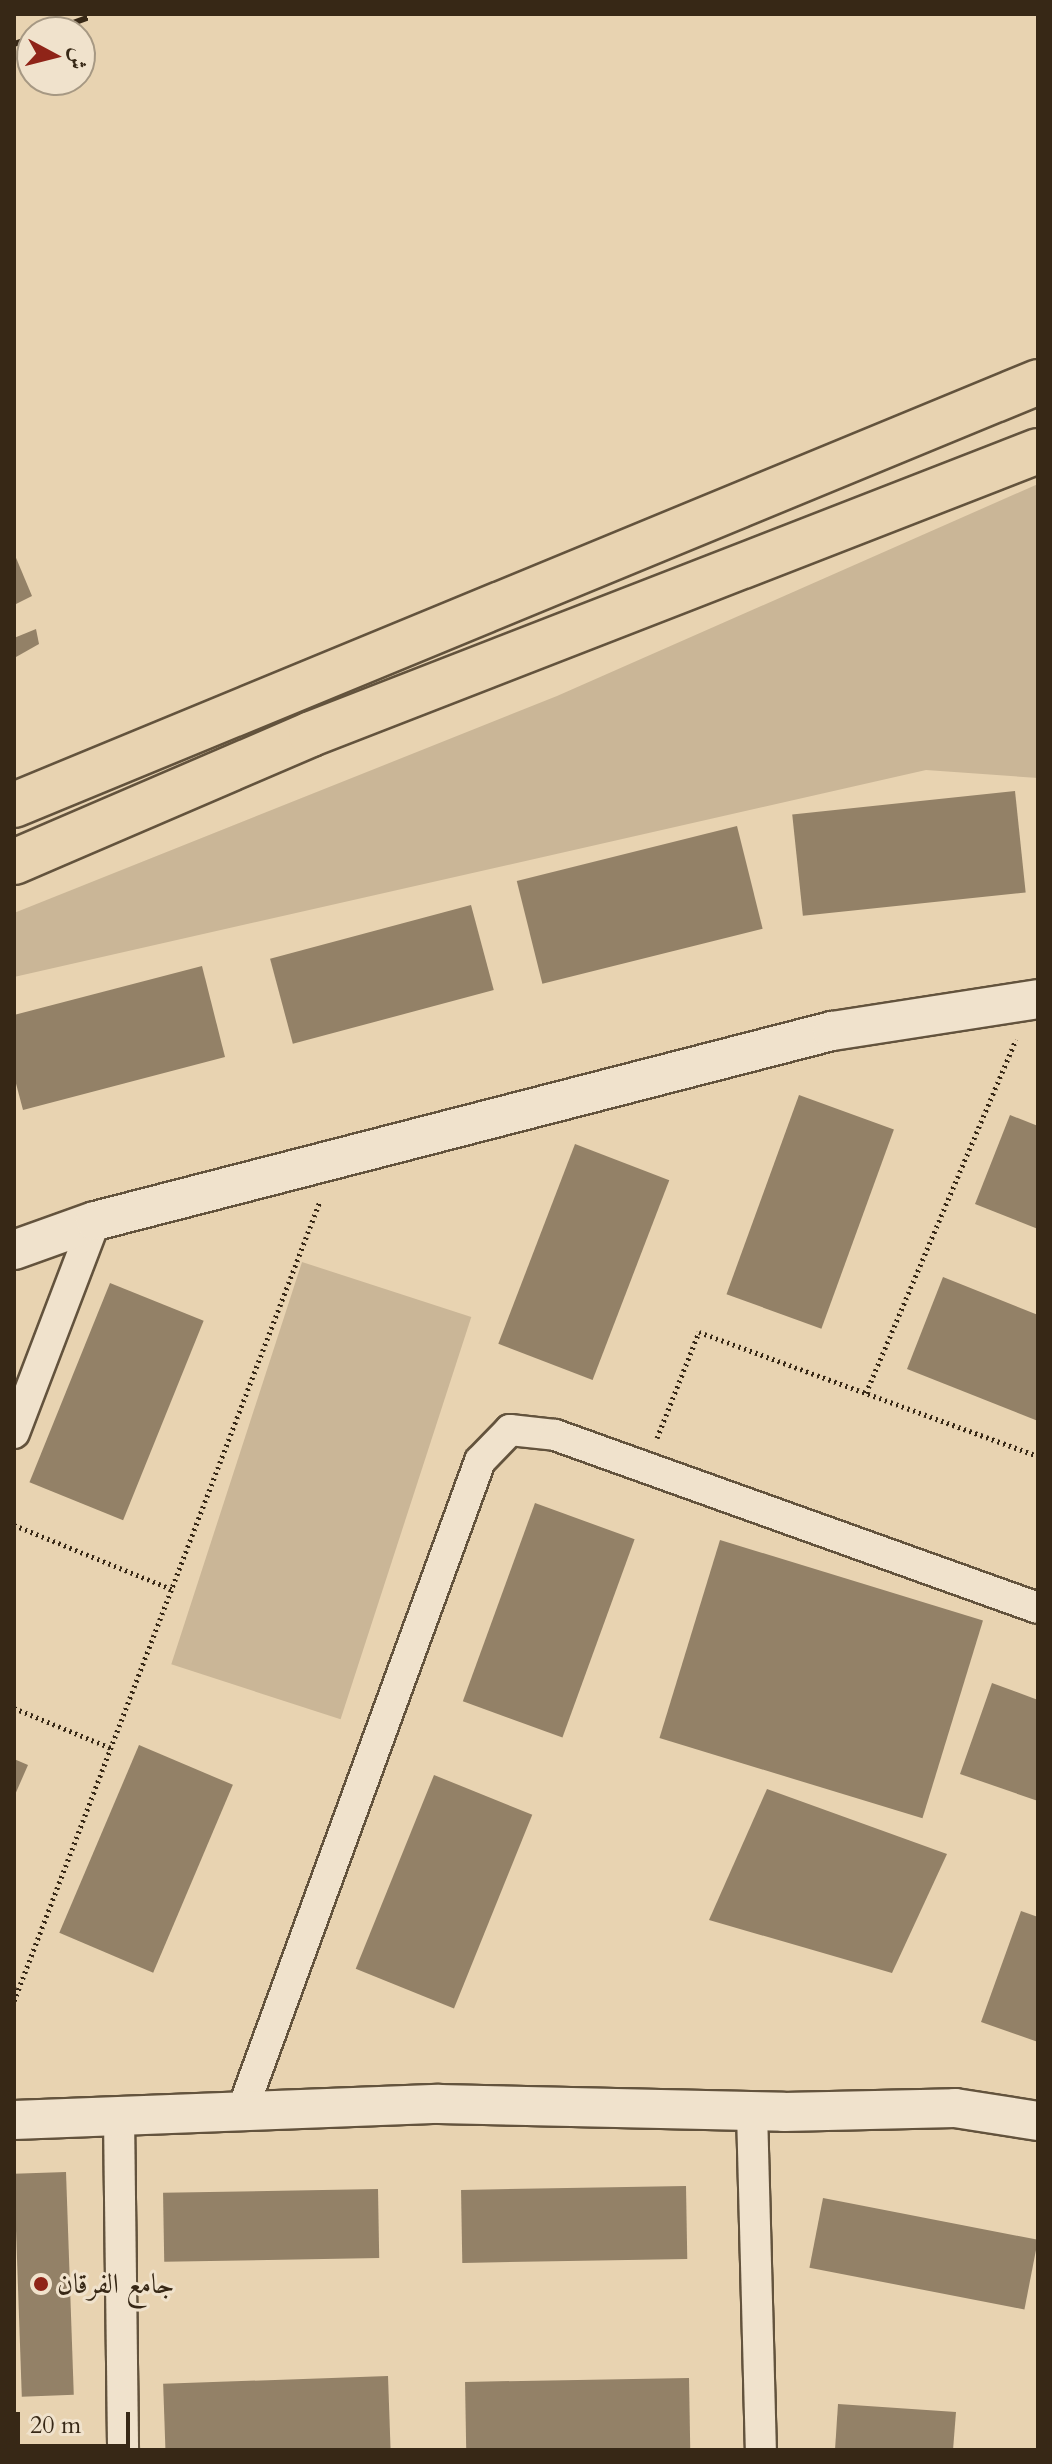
<!DOCTYPE html>
<html>
<head>
<meta charset="utf-8">
<style>
	body { margin:0 }
	#map { position:relative; width:1052px; height:2464px; overflow:hidden; background:#e8d3b1; font-family:Cardo,Amiri,serif }
	div>[style] { position:absolute }
	.green>* { inset:0; background:#cab697; transform-origin:0 0 }
	.building>* { inset:0; background:#938167; transform-origin:0 0 }
	.path>* { height:5px; margin-top:-2.5px; transform-origin:0; background:repeating-linear-gradient(90deg,#372816 0 2px,transparent 0 6px) }
	.roads { filter:drop-shadow(2px 0 #63533d) drop-shadow(-2px 0 #63533d) drop-shadow(0 2px #63533d) drop-shadow(0 -2px #63533d) }
	.minor>* { height:30px; margin:-15px; padding:0 15px; transform-origin:15px; border-radius:15px; background:#f0e2cc }
	.tertiary>* { height:38px; margin:-19px; padding:0 19px; transform-origin:19px; border-radius:19px; background:#f0e2cc }
	.primary>* { height:44px; margin:-22px; padding:0 22px; transform-origin:22px; border-radius:22px; background:#e8d3b1 }
	.rail>* { height:6px; margin-top:-3px; transform-origin:0; background:repeating-linear-gradient(90deg,#372816 0 14px,transparent 0 28px) }
	.dots>* { width:22px; height:22px; translate:-50% -50%; box-sizing:border-box; border:4px solid #f0e2cc; border-radius:50% }
	span { translate:-50% -50%; white-space:nowrap; text-align:center; line-height:1.15; -webkit-text-stroke:6px #f0e2cc; paint-order:stroke }
	.poi-label { font-size:28px; color:#372816 }
	.left { translate:0 -50%; text-align:left }
	.frame { position:absolute; inset:0; border:16px solid #372816; pointer-events:none }
	.north { position:absolute; left:16px; top:16px; width:80px; height:80px; box-sizing:border-box; background:#f0e2cc; border:2px solid #a69883; border-radius:50%; rotate:97deg; font-size:22px; font-weight:700; line-height:32px; text-align:center; color:#372816 }
	.north::after { content:''; display:block; margin:auto; width:28px; height:36px; background:#8f2418; clip-path:polygon(50% 0,100% 100%,50% 72%,0 100%) }
	.scale { position:absolute; left:16px; top:2412px; width:114px; height:36px; box-sizing:border-box; border:4px solid #372816; border-top:0; padding-left:10px; font-size:24px; line-height:28px; white-space:nowrap; color:#372816; -webkit-text-stroke:6px #f0e2cc; paint-order:stroke }
</style>
</head>
<body>
<div id="map">
	<div class="green">
		<div style="clip-path:polygon(1038px 484px,1038px 778px,926px 770px,14px 977px,14px 913px,557px 696px)"></div>
		<div style="left:302px;top:1262px;width:178px;height:423px;rotate:18deg"></div>
	</div>
	<div class="building">
		<div style="clip-path:polygon(14px 553px,32px 596px,14px 605px)"></div>
		<div style="clip-path:polygon(36px 629px,39px 644px,16px 657px,14px 638px)"></div>
		<div style="left:1015px;top:791px;width:102px;height:224px;rotate:84deg"></div>
		<div style="left:737px;top:826px;width:106px;height:227px;rotate:76deg"></div>
		<div style="left:471px;top:905px;width:88px;height:208px;rotate:75deg"></div>
		<div style="clip-path:polygon(202px 966px,225px 1057px,23px 1110px,14px 1076px,14px 1015px)"></div>
		<div style="left:799px;top:1095px;width:101px;height:212px;rotate:20deg"></div>
		<div style="clip-path:polygon(1010px 1115px,1038px 1126px,1038px 1229px,975px 1204px)"></div>
		<div style="left:575px;top:1144px;width:101px;height:214px;rotate:21deg"></div>
		<div style="clip-path:polygon(943px 1277px,1038px 1315px,1038px 1421px,907px 1369px)"></div>
		<div style="left:110px;top:1283px;width:101px;height:215px;rotate:22deg"></div>
		<div style="left:535px;top:1503px;width:106px;height:211px;rotate:20deg"></div>
		<div style="left:720px;top:1540px;width:275px;height:207px;rotate:17deg"></div>
		<div style="clip-path:polygon(992px 1683px,1038px 1700px,1038px 1801px,960px 1774px)"></div>
		<div style="left:139px;top:1745px;width:102px;height:204px;rotate:23deg"></div>
		<div style="clip-path:polygon(14px 1759px,28px 1765px,14px 1797px)"></div>
		<div style="left:434px;top:1775px;width:106px;height:209px;rotate:22deg"></div>
		<div style="clip-path:polygon(767px 1789px,947px 1854px,892px 1973px,709px 1920px)"></div>
		<div style="clip-path:polygon(1021px 1911px,1038px 1917px,1038px 2042px,981px 2022px)"></div>
		<div style="left:66px;top:2172px;width:223px;height:52px;rotate:88deg"></div>
		<div style="left:686px;top:2186px;width:73px;height:225px;rotate:89deg"></div>
		<div style="left:378px;top:2189px;width:69px;height:215px;rotate:89deg"></div>
		<div style="left:823px;top:2198px;width:219px;height:71px;rotate:11deg"></div>
		<div style="left:388px;top:2376px;width:74px;height:225px;rotate:88deg"></div>
		<div style="left:689px;top:2378px;width:72px;height:224px;rotate:89deg"></div>
		<div style="clip-path:polygon(838px 2404px,956px 2412px,953px 2450px,835px 2450px)"></div>
	</div>
	<div class="path">
		<div style="left:866px;top:1393px;width:384px;rotate:-67deg"></div>
		<div style="left:657px;top:1438px;width:114px;rotate:-68.4deg"></div>
		<div style="left:699px;top:1332px;width:361px;rotate:20.1deg"></div>
		<div style="left:14px;top:1525px;width:170px;rotate:22.1deg"></div>
		<div style="left:14px;top:1708px;width:105px;rotate:22.4deg"></div>
		<div style="left:14px;top:2001px;width:857px;rotate:-69.07deg"></div>
	</div>
	<div class="roads">
		<div class="minor">
			<div style="left:14px;top:1433px;width:227px;rotate:-69.1deg"></div>
			<div style="left:242px;top:2111px;width:692px;rotate:-69.89deg"></div>
			<div style="left:480px;top:1461px;width:43px;rotate:-45.9deg"></div>
			<div style="left:510px;top:1430px;width:45px;rotate:6.3deg"></div>
			<div style="left:555px;top:1435px;width:513px;rotate:19.71deg"></div>
			<div style="left:752px;top:2111px;width:339px;rotate:88.5deg"></div>
			<div style="left:119px;top:2116px;width:334px;rotate:89.3deg"></div>
		</div>
		<div class="tertiary">
			<div style="left:14px;top:1250px;width:86px;rotate:-19.7deg"></div>
			<div style="left:95px;top:1221px;width:761px;rotate:-14.46deg"></div>
			<div style="left:832px;top:1031px;width:208px;rotate:-8.8deg"></div>
			<div style="left:14px;top:2120px;width:425px;rotate:-2.2deg"></div>
			<div style="left:439px;top:2104px;width:345px;rotate:1.3deg"></div>
			<div style="left:784px;top:2112px;width:171px;rotate:-1.3deg"></div>
			<div style="left:955px;top:2108px;width:84px;rotate:8.9deg"></div>
		</div>
		<div class="primary">
			<div style="left:14px;top:805px;width:1108px;rotate:-22.44deg"></div>
			<div style="left:14px;top:862px;width:323px;rotate:-23.3deg"></div>
			<div style="left:311px;top:734px;width:780px;rotate:-21.27deg"></div>
		</div>
	</div>
	<div class="rail">
		<div style="left:48px;top:32px;width:53px;rotate:-19.8deg"></div>
		<div style="left:14px;top:44px;width:19px;rotate:-18deg"></div>
	</div>
	<div class="dots">
		<div style="left:41px;top:2284px;background:#8f2418"></div>
	</div>
	<div class="poi-label">
		<span class="left" style="left:57px;top:2284px">جامع الفرقان</span>
	</div>
	<div class="frame"></div>
	<div class="north">ش</div>
	<div class="scale">20 m</div>
</div>
</body>
</html>
